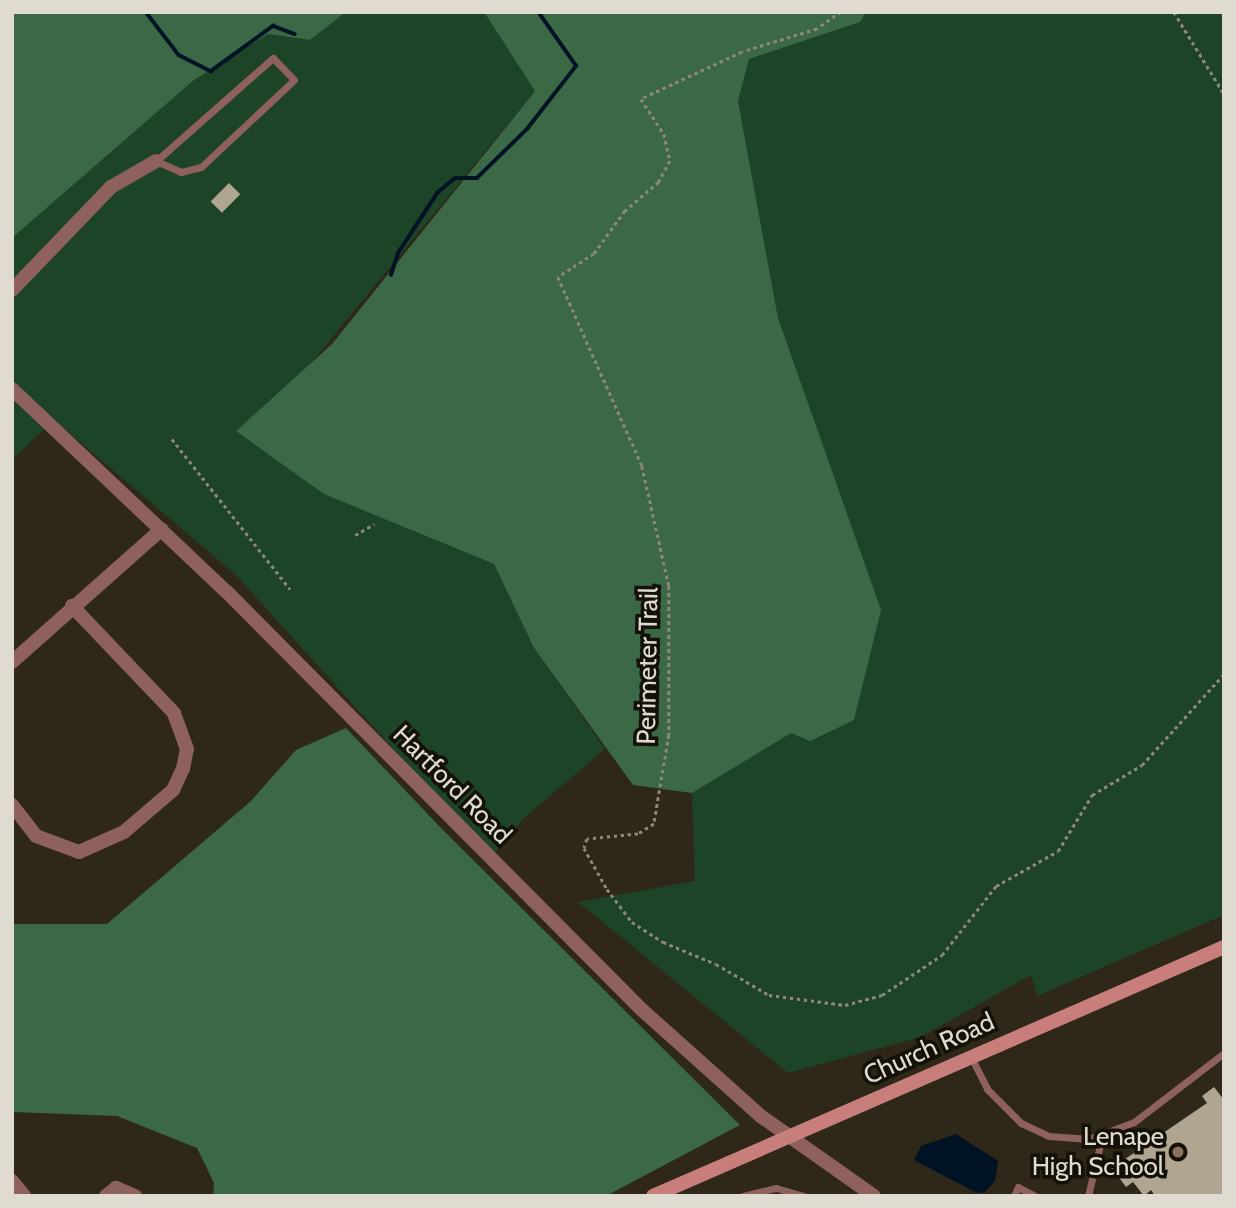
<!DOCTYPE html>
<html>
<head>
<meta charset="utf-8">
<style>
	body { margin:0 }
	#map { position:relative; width:1236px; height:1208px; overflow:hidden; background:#2f2717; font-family:Cabin,sans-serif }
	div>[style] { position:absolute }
	.green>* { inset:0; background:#1e4428 }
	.forest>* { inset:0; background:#3b6845 }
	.water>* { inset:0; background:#001324 }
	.stream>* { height:3.5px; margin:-1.75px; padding:0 1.75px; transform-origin:1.75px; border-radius:1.75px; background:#001324 }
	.building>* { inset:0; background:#afa591; transform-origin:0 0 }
	.path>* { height:2.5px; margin-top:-1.25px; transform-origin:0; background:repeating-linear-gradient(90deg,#8e877a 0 3.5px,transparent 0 7px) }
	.service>* { height:7px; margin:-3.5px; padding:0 3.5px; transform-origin:3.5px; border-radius:3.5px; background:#8f615d }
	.minor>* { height:14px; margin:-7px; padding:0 7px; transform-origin:7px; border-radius:7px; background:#8f615d }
	.tertiary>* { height:14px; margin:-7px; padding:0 7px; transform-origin:7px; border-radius:7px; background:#8f615d }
	.secondary>* { height:14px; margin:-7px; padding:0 7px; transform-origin:7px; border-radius:7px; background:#c87f7b }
	.dots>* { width:19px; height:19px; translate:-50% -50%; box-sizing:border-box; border:4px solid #141109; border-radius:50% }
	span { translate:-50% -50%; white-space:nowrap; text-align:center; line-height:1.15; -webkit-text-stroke:7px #141109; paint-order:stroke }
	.street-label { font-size:26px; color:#e0dbd1 }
	.poi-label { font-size:26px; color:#e0dbd1 }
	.right { translate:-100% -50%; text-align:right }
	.frame { position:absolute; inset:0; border:14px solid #e0dbd1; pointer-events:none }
</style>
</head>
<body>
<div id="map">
	<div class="green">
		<div style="clip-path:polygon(346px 12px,484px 12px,535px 91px,312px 362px,414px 531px,494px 564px,534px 648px,605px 749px,524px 818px,491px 857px,236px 575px,54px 420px,12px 460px,12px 238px,194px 80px,268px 34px,310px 40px)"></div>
		<div style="clip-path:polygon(866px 12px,1224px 12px,1224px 915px,1037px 996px,1031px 975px,921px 1037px,788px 1073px,578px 902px,695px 881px,692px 793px,791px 732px,880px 610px,778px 318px,738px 101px,749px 59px,859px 22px)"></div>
	</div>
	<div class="forest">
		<div style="clip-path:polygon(12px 12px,346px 12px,310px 40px,268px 34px,194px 80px,12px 238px)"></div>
		<div style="clip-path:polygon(484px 12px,866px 12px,860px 22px,749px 59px,738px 101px,778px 318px,881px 610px,854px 720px,810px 741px,791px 733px,692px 793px,633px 785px,534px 648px,494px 564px,324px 494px,236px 431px,332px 344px,535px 91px)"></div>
		<div style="clip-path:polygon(346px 728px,441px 828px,740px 1125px,606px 1196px,213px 1196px,214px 1183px,197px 1148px,117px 1116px,13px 1112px,12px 924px,107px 924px,251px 801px,296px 750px)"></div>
	</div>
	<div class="water">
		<div style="clip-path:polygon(956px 1134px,998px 1161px,995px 1181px,985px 1192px,977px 1193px,914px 1160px,921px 1146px)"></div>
	</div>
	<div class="stream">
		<div style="left:146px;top:12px;width:54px;rotate:52.5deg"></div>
		<div style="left:179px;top:55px;width:36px;rotate:27deg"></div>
		<div style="left:211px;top:71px;width:77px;rotate:-36deg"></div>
		<div style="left:273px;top:26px;width:23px;rotate:20deg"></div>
		<div style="left:391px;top:275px;width:23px;rotate:-72deg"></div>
		<div style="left:398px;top:253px;width:73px;rotate:-56.7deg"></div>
		<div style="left:438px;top:192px;width:22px;rotate:-39deg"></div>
		<div style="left:455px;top:178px;width:22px"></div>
		<div style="left:477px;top:178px;width:70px;rotate:-44.4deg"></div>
		<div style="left:527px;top:129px;width:80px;rotate:-52.1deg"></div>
		<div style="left:576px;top:66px;width:66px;rotate:-125.1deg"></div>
	</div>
	<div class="building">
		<div style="left:229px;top:183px;width:16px;height:26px;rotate:45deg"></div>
		<div style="clip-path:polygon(1214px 1087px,1224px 1100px,1224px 1196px,1155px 1196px,1151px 1190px,1144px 1196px,1133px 1182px,1126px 1187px,1112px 1168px,1207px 1103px,1202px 1096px)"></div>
	</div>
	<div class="path">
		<div style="left:841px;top:12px;width:29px;rotate:145deg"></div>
		<div style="left:817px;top:29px;width:78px;rotate:163deg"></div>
		<div style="left:742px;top:52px;width:111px;rotate:155deg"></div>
		<div style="left:641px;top:99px;width:42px;rotate:56.7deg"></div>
		<div style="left:664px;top:134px;width:28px;rotate:77deg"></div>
		<div style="left:670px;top:161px;width:24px;rotate:118deg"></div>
		<div style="left:659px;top:182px;width:45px;rotate:139.5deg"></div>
		<div style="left:625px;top:211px;width:53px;rotate:125.8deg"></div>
		<div style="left:594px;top:254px;width:43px;rotate:147.4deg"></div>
		<div style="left:558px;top:277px;width:207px;rotate:66deg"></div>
		<div style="left:642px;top:466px;width:123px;rotate:77.3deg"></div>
		<div style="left:669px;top:586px;width:149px;rotate:90deg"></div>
		<div style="left:669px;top:735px;width:90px;rotate:99.6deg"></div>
		<div style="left:654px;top:824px;width:19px;rotate:148deg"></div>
		<div style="left:638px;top:834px;width:51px;rotate:174.4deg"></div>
		<div style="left:587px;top:839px;width:9px;rotate:108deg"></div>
		<div style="left:584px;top:848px;width:47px;rotate:60.7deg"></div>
		<div style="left:607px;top:889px;width:41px;rotate:52.9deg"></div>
		<div style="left:632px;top:922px;width:37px;rotate:33deg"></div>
		<div style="left:663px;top:942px;width:57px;rotate:22.5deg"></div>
		<div style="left:716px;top:964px;width:61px;rotate:30.3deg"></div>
		<div style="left:769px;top:995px;width:77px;rotate:7.5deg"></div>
		<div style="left:845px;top:1005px;width:38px;rotate:-15deg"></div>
		<div style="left:882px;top:995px;width:72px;rotate:-33.7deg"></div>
		<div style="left:942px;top:955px;width:88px;rotate:-52deg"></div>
		<div style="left:996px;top:886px;width:71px;rotate:-29.4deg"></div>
		<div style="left:1058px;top:851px;width:66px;rotate:-58.7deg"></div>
		<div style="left:1092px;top:795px;width:58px;rotate:-31deg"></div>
		<div style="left:1142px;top:765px;width:122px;rotate:-48deg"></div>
		<div style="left:1174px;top:12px;width:96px;rotate:58.6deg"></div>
		<div style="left:172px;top:439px;width:191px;rotate:51.8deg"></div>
		<div style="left:355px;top:535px;width:22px;rotate:-30deg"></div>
	</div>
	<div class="service">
		<div style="left:273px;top:58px;width:30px;rotate:46deg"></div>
		<div style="left:294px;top:80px;width:127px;rotate:136.9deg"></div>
		<div style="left:201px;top:167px;width:21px;rotate:166deg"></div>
		<div style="left:181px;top:172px;width:27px;rotate:-156deg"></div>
		<div style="left:156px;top:161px;width:156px;rotate:-41.4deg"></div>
		<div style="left:971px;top:1057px;width:36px;rotate:63deg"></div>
		<div style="left:987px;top:1089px;width:48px;rotate:45deg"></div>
		<div style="left:1021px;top:1123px;width:31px;rotate:25deg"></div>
		<div style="left:1049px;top:1136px;width:40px;rotate:4.3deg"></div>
		<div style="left:1089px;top:1139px;width:48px;rotate:-20.7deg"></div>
		<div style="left:1134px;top:1122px;width:113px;rotate:-37.5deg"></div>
		<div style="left:743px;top:1196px;width:34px;rotate:-14deg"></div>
		<div style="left:776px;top:1188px;width:29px;rotate:16deg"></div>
		<div style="left:1014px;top:1196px;width:10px;rotate:-66deg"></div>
		<div style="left:1018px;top:1187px;width:19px;rotate:28deg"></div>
		<div style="left:1088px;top:1196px;width:61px;rotate:-76.7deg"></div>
	</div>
	<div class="minor">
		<div style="left:12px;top:290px;width:143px;rotate:-46.1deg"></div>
		<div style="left:111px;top:187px;width:52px;rotate:-30deg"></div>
		<div style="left:12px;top:662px;width:200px;rotate:-41.6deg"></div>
		<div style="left:12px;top:805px;width:39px;rotate:52deg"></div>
		<div style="left:36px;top:836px;width:46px;rotate:20.4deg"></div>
		<div style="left:79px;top:852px;width:49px;rotate:-24deg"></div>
		<div style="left:124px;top:832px;width:65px;rotate:-40.6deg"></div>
		<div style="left:173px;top:790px;width:23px;rotate:-65deg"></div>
		<div style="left:183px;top:769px;width:20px;rotate:-79deg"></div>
		<div style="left:187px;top:749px;width:38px;rotate:-110deg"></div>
		<div style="left:174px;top:713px;width:148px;rotate:-133.6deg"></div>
		<div style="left:12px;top:1181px;width:19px;rotate:51deg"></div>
		<div style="left:106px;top:1196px;width:13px;rotate:-39deg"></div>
		<div style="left:116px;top:1188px;width:21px;rotate:23deg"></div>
	</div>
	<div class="tertiary">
		<div style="left:12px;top:389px;width:296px;rotate:43.4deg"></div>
		<div style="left:227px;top:592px;width:588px;rotate:45.21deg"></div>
		<div style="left:641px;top:1009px;width:162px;rotate:41.8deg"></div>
		<div style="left:762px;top:1117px;width:137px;rotate:35.2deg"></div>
	</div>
	<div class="secondary">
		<div style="left:653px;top:1196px;width:623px;rotate:-23.56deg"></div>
	</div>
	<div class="dots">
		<div style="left:1178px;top:1152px;background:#8d6e63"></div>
	</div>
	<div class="street-label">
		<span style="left:648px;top:666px;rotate:-89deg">Perimeter Trail</span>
		<span style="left:452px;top:785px;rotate:45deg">Hartford Road</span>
		<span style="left:929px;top:1049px;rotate:-24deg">Church Road</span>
	</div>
	<div class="poi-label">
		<span class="right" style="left:1164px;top:1152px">Lenape<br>High School</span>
	</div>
	<div class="frame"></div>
</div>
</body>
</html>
